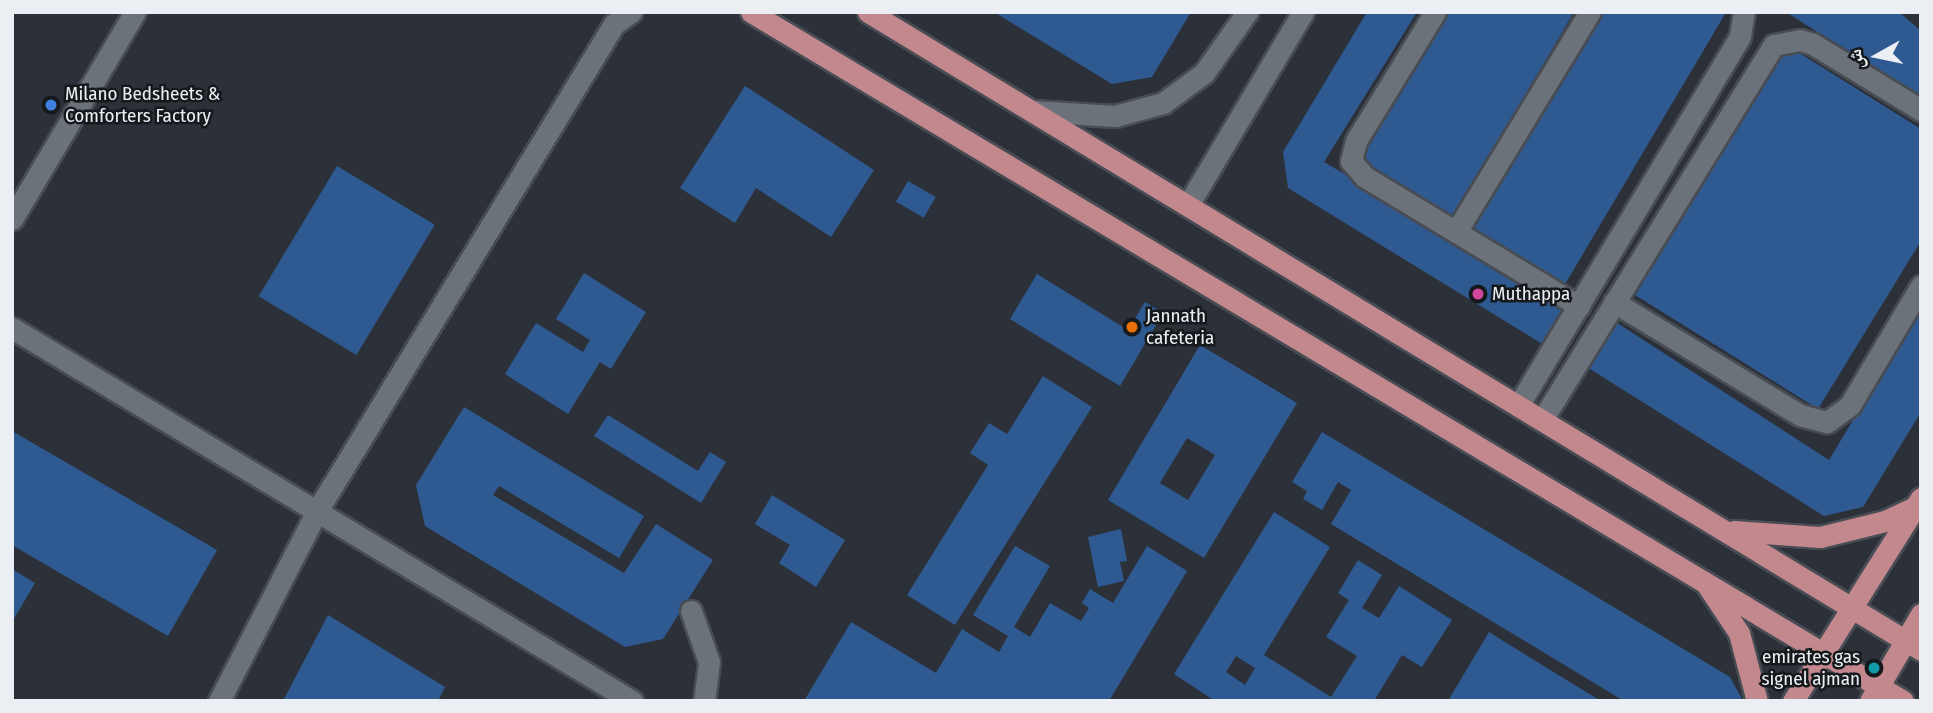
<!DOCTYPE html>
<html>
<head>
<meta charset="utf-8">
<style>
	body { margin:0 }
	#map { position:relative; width:1933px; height:713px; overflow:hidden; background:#2c3139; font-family:"Fira Sans Condensed","Noto Naskh Arabic",sans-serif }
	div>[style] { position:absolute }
	.building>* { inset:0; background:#2f5a91; transform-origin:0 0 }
	.roads { filter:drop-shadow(2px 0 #484c53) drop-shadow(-2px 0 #484c53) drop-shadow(0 2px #484c53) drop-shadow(0 -2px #484c53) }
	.minor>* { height:21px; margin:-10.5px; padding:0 10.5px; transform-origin:10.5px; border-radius:10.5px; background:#6b727a }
	.major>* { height:21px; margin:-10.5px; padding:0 10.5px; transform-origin:10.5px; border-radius:10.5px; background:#c3888e }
	.dots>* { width:19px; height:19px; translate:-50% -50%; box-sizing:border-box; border:4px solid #16191c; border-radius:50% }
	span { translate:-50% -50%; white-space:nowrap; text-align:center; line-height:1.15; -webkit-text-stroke:5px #16191c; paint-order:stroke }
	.poi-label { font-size:19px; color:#ebeff4 }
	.left { translate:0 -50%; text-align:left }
	.right { translate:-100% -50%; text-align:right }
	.frame { position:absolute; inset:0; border:14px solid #ebeff4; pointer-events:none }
	.north { position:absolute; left:1842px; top:21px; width:70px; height:70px; -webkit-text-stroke:5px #16191c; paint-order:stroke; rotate:261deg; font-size:19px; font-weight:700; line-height:28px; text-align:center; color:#ebeff4 }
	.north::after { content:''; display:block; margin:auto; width:24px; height:32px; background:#ebeff4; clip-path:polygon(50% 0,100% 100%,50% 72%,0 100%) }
</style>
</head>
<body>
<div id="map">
	<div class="building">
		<div style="clip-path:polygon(994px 12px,1191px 12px,1152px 77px,1112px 84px)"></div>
		<div style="clip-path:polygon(1367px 12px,1417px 12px,1324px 162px,1568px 305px,1544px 345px,1288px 188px,1283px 152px)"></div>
		<div style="clip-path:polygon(1445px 12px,1574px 12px,1453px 218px,1356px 160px)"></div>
		<div style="clip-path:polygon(1598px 12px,1725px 14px,1561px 291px,1465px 233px)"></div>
		<div style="clip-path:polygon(1786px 12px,1899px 12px,1921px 31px,1921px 98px)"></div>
		<div style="clip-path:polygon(1788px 46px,1921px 129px,1921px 241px,1818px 409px,1635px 295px)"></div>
		<div style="clip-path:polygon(745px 86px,874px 170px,831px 237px,756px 188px,735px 223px,680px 188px)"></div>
		<div style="left:337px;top:166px;width:114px;height:152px;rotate:31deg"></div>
		<div style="left:908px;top:181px;width:32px;height:24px;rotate:30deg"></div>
		<div style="clip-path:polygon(584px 273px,646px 312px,611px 369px,600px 362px,568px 414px,505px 374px,536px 323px,583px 352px,590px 340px,556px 319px)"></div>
		<div style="clip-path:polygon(1037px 274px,1128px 330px,1145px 302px,1163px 313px,1120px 386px,1010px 319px)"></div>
		<div style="clip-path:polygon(1921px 307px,1921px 412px,1863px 507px,1824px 516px,1582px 364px,1611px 319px,1829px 460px)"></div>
		<div style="clip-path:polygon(evenodd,1200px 345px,1297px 403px,1204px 558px,1108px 500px,1200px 345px,1187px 438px,1215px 455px,1188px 500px,1160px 483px,1187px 438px)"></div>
		<div style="clip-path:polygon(1043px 376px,1092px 407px,955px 625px,907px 595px,988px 465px,970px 453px,989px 423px,1007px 434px)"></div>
		<div style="clip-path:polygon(464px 407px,644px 516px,619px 558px,499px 486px,493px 495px,624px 573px,656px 524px,713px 560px,663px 639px,625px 647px,425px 526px,416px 485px)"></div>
		<div style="clip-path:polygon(608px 415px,698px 471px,710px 452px,726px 462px,701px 503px,594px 436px)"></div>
		<div style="clip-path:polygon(12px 431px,217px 550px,168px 636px,12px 545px)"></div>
		<div style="clip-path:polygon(1322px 432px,1730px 677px,1743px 701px,1624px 701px,1331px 524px,1351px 490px,1338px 482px,1322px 510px,1303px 499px,1307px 491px,1292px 482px)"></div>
		<div style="clip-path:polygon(772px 495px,845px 540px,816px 587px,779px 563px,790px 545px,755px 524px)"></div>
		<div style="clip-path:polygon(evenodd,1274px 512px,1330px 547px,1264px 655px,1331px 697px,1357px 656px,1326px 637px,1349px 600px,1338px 593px,1358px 560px,1382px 575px,1362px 608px,1379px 618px,1399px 586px,1452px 620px,1422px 667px,1402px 655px,1374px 701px,1215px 701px,1174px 674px,1274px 512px,1236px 656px,1255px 668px,1245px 685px,1226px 672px,1236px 656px)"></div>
		<div style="clip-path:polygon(1121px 529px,1127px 561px,1120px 562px,1124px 581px,1098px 587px,1088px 537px)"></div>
		<div style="clip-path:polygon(1015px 546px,1050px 566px,1014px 627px,1030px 637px,1050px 603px,1081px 621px,1089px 608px,1082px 603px,1090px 589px,1113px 603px,1147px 546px,1187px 571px,1109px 701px,804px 701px,851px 622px,936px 673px,962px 629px,999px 652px,1008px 636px,973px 615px)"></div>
		<div style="clip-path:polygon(12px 569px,35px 583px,12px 622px)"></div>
		<div style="clip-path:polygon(328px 615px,445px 687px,438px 701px,283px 701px)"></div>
		<div style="clip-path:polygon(1489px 632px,1560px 676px,1601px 701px,1448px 701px)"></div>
	</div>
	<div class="roads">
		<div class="minor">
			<div style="left:1435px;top:12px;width:151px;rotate:121.5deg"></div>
			<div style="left:1356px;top:141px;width:21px;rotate:104deg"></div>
			<div style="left:1351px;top:161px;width:21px;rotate:49deg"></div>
			<div style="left:1365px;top:177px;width:250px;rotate:31.1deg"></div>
			<div style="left:1033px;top:111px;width:82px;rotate:3.5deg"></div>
			<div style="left:1115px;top:116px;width:50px;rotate:-15.2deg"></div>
			<div style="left:1163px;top:103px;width:51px;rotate:-36.2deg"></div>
			<div style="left:1204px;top:73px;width:75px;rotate:-54.8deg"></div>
			<div style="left:1188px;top:205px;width:225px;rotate:-59.2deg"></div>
			<div style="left:12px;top:219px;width:241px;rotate:-59.3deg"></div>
			<div style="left:1456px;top:232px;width:258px;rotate:-58.7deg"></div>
			<div style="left:1614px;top:302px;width:218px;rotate:31.3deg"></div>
			<div style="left:1800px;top:415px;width:28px;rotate:15deg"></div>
			<div style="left:1827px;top:422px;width:29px;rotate:-36deg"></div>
			<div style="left:1850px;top:405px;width:139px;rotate:-59.2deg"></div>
			<div style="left:12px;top:328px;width:724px;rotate:31.03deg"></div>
			<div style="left:1518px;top:406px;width:431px;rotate:-59deg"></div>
			<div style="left:1740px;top:36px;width:24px;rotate:-81deg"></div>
			<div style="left:1542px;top:420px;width:441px;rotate:-58.3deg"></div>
			<div style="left:1774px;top:45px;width:26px;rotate:-11deg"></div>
			<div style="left:1800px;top:40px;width:14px;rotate:17deg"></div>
			<div style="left:1813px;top:44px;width:127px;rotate:31.4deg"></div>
			<div style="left:691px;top:611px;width:54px;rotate:70.6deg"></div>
			<div style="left:709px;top:662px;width:39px;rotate:97deg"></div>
			<div style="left:219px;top:701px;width:214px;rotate:-62.7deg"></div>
			<div style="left:317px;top:511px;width:570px;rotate:-58.62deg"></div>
			<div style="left:614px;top:24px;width:21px;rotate:-35deg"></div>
		</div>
		<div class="major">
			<div style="left:751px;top:12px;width:1342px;rotate:30.88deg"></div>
			<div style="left:868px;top:12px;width:1231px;rotate:31.21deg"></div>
			<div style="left:1734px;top:531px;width:86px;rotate:4deg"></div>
			<div style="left:1820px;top:537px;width:67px;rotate:-13.8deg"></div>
			<div style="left:1885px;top:521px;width:33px;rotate:-25deg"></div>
			<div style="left:1707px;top:585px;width:58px;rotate:56.3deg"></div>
			<div style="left:1739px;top:633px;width:70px;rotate:75.2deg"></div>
			<div style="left:1793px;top:701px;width:240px;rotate:-57.8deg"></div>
			<div style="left:1870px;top:701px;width:101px;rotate:-59.6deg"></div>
		</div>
	</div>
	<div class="dots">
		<div style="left:51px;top:105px;background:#3f7fe0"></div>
		<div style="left:1478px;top:294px;background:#d1479c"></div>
		<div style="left:1132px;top:327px;background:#e8710a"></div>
		<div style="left:1874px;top:668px;background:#0f9aa8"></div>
	</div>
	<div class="poi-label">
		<span class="left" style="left:65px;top:105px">Milano Bedsheets &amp;<br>Comforters Factory</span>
		<span class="left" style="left:1492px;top:294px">Muthappa</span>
		<span class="left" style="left:1146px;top:327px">Jannath<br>cafeteria</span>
		<span class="right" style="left:1860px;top:668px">emirates gas<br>signel ajman</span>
	</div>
	<div class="frame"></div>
	<div class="north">ش</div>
</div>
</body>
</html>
